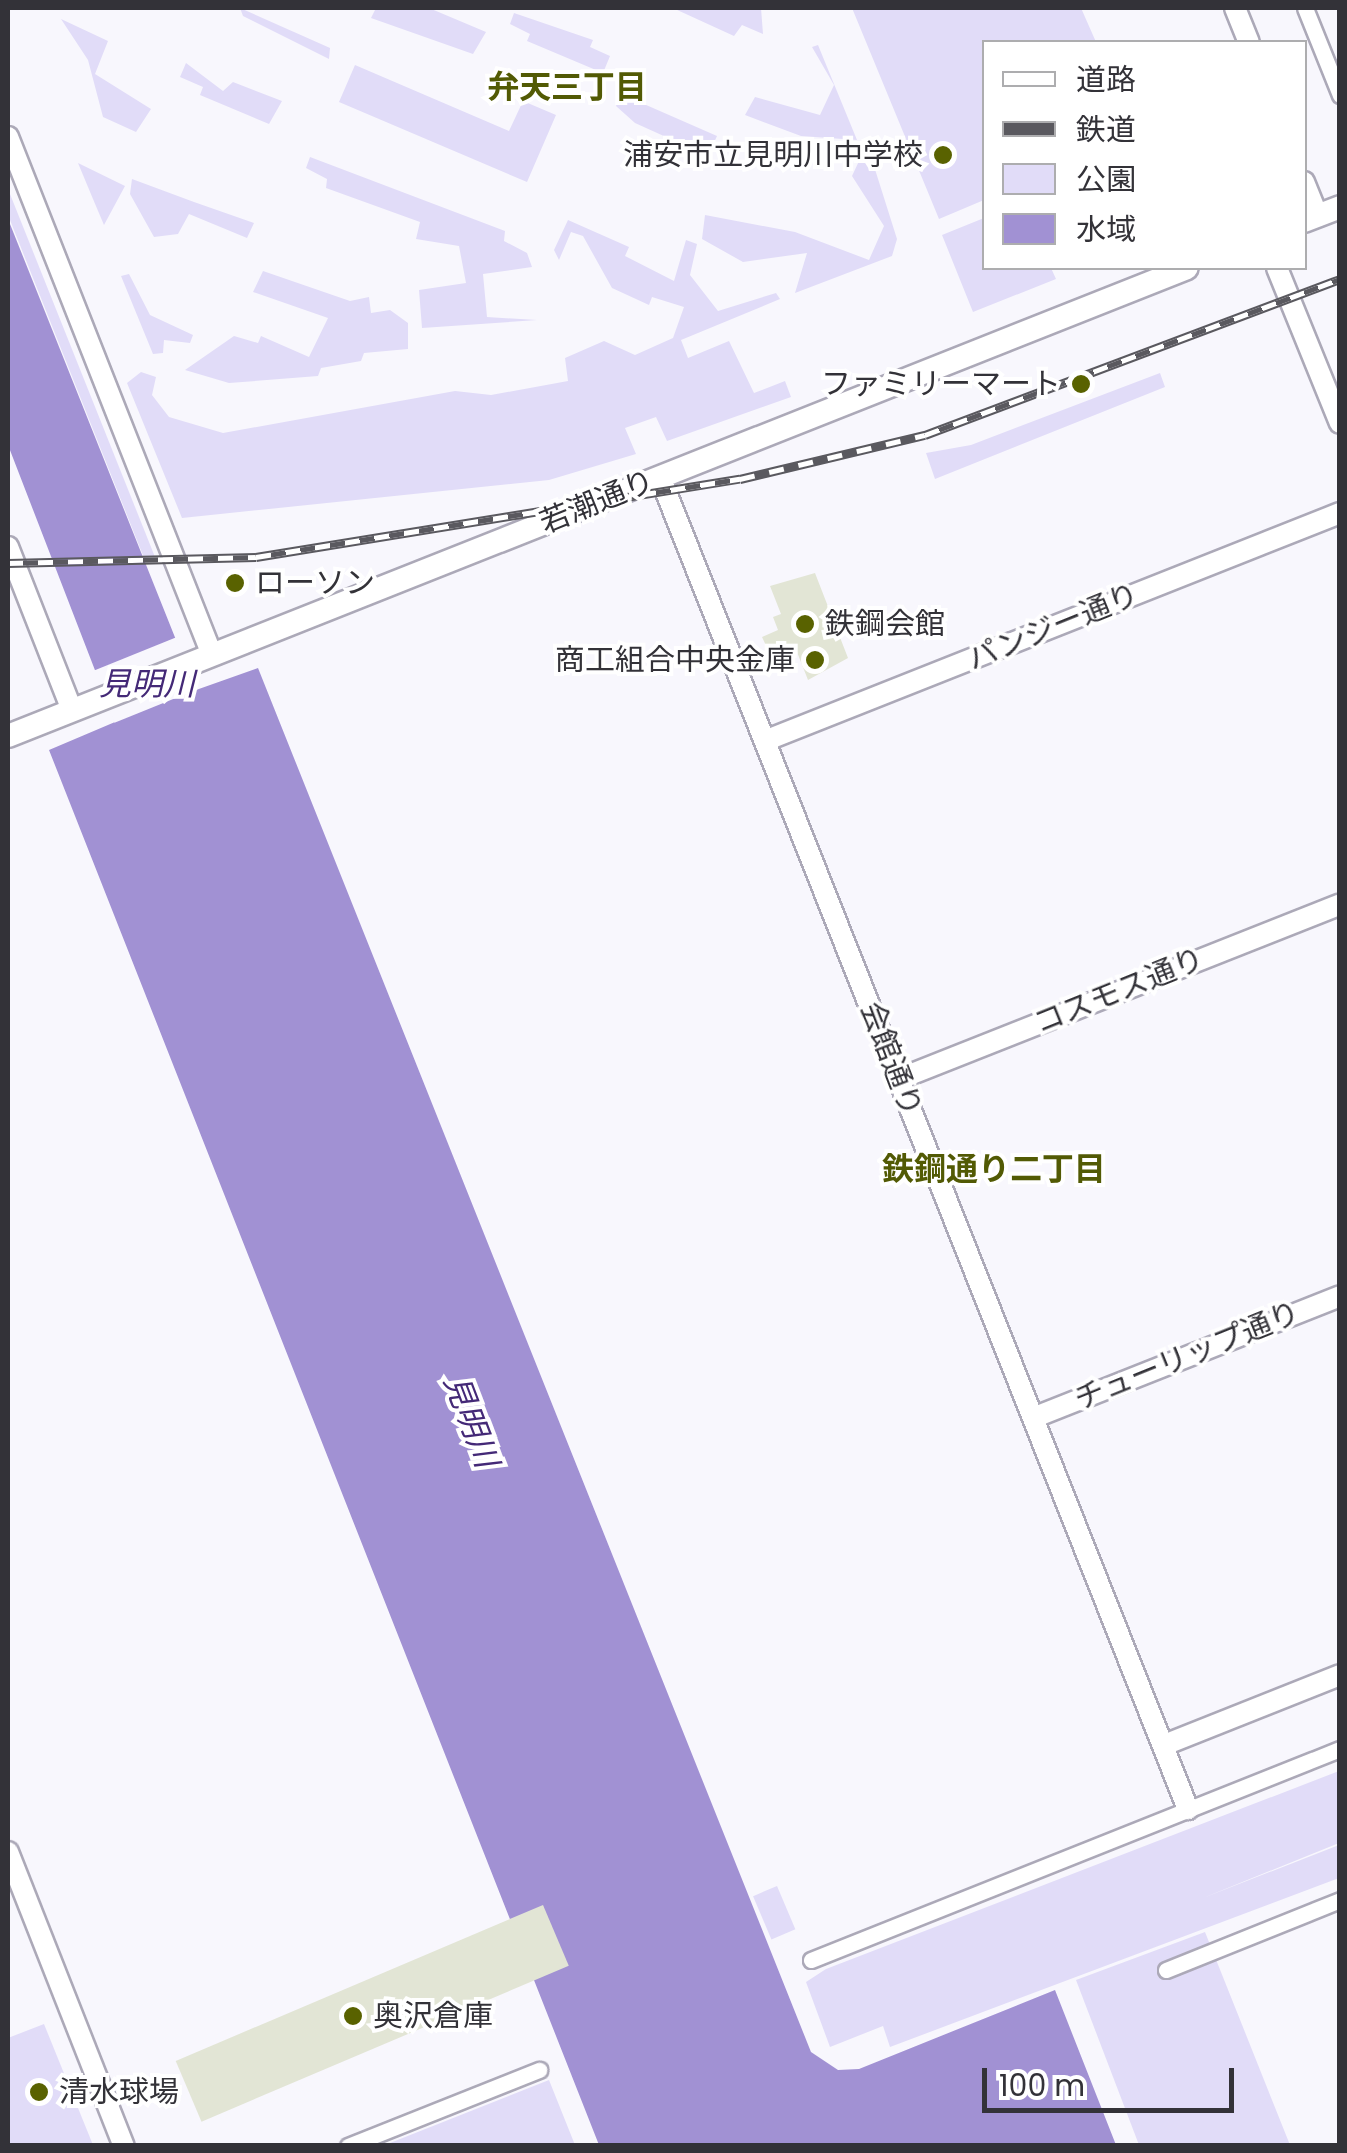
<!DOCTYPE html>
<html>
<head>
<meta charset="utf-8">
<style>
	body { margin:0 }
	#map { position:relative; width:1347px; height:2153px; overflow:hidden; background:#f8f7fd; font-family:Poppins,"Noto Sans JP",sans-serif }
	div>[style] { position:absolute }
	.green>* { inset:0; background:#e1dcf8; transform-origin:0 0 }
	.water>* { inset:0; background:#a191d3 }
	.pier>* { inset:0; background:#f8f7fd; transform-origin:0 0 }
	.building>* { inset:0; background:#e2e5d5; transform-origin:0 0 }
	.roads { filter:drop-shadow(2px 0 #aca9b8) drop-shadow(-2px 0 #aca9b8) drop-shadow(0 2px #aca9b8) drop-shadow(0 -2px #aca9b8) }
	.minor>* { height:15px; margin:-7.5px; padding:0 7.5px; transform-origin:7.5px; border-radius:7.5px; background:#fff }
	.tertiary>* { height:20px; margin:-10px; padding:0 10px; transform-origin:10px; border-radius:10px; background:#fff }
	.secondary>* { height:22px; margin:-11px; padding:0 11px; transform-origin:11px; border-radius:11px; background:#fff }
	.rail>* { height:9px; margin-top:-4.5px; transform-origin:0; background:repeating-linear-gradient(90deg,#fff 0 15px,#5a595f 0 30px); box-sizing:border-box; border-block:2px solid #5a595f }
	.dots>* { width:28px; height:28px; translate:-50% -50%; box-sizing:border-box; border:5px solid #fff; border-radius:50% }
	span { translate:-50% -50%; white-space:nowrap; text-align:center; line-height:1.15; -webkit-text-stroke:8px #fff; paint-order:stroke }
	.poi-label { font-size:30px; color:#333238 }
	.right { translate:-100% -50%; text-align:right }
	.left { translate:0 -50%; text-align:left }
	.street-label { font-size:30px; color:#333238 }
	.neighbourhood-label { font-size:32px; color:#525a04; font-weight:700 }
	.water-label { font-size:32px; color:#442977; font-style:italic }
	.frame { position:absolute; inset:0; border:10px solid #333238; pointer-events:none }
	.legend { position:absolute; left:982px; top:40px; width:325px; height:230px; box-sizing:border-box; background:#fff; border:2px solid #adadaf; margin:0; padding:12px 18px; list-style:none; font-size:30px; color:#333238 }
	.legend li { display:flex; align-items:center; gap:20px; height:50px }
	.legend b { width:50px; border:2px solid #adadaf }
	.scale { position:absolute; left:982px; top:2068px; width:252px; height:45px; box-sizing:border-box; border:5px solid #333238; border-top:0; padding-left:12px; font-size:30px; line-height:35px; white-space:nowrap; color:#333238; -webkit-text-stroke:8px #fff; paint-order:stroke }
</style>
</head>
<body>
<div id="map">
	<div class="green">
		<div style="clip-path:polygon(240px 8px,330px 48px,329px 59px,243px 16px)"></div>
		<div style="clip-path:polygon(376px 8px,429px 8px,486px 32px,473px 54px,371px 18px)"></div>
		<div style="clip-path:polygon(761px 8px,763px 34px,742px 25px,734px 36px,675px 9px)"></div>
		<div style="clip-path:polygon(852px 8px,1081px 8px,1096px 42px,984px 42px,984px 200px,939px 219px)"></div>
		<div style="clip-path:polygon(514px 13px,593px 40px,590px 47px,610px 56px,603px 73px,527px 41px,530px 34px,510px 24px)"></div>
		<div style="clip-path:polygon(61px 19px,108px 41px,95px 74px,151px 109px,136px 132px,103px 117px,88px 60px)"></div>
		<div style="clip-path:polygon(818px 45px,857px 140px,801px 136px,745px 115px,755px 97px,820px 115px,834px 85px,812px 47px)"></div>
		<div style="clip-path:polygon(186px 63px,223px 91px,233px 82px,282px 101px,269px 124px,200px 95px,203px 87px,180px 77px)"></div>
		<div style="clip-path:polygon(355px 65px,509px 131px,523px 101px,556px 115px,527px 182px,339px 102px)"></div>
		<div style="clip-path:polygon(621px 94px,717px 136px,708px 156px,635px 123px,616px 106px)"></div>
		<div style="clip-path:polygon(867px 144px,897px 239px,892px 256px,795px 293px,807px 253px,743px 262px,702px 239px,705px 215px,795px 232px,869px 260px,884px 226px,852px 176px)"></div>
		<div style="clip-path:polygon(310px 157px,505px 231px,504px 241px,527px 253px,532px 267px,483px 274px,487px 317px,537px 320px,422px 328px,419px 290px,466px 283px,459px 246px,416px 239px,420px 222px,326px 188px,327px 179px,306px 168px)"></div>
		<div style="clip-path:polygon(78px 163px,125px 186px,104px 225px,93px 199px)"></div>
		<div style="clip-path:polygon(132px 179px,194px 202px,254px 223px,247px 238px,189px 214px,178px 234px,154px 237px,130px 194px)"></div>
		<div style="clip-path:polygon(8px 189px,155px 557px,144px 558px,8px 215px)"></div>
		<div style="clip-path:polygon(984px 218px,984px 268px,1051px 268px,1056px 279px,973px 312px,942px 235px)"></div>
		<div style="clip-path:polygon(568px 220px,629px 247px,625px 256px,674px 281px,686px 240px,697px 244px,690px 275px,718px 311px,776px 293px,780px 299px,681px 340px,688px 358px,729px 341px,754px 393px,785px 381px,791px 397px,667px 441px,656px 417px,625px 428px,636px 454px,549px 480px,182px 518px,127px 383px,141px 372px,156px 377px,152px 395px,169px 417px,223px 433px,455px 391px,491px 395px,568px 381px,565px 358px,604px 341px,635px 355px,673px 338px,684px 307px,652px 297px,649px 305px,612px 288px,583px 236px,571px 232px,559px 260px,554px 250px)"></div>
		<div style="clip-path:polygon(263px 271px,350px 301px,369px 297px,371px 313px,390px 310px,408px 323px,408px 349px,364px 353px,361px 361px,321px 368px,318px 376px,229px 383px,185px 370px,234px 336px,258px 343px,261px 336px,309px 357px,328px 318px,253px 292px)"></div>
		<div style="clip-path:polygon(129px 274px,150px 315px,193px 335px,190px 343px,164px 340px,163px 353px,153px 354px,121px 276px)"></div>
		<div style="clip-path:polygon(1160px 373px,1165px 387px,935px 479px,926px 453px,971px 445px)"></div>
		<div style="clip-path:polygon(1339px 1771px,1339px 1843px,1203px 1898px,1339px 1845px,1339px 1878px,890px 2047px,883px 2026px,830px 2047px,806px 1982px,826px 1969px)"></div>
		<div style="left:777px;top:1886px;width:47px;height:26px;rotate:67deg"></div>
		<div style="clip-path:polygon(1205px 1932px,1290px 2145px,1139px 2145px,1076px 1980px)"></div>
		<div style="clip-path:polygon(44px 2024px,93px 2145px,8px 2145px,8px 2038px)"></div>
		<div style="clip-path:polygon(549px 2080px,575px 2145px,385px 2145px)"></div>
	</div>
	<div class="water">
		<div style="clip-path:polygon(8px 219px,196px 690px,258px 668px,811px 2052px,838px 2070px,859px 2069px,1055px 1990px,1116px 2145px,599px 2145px,49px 750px,115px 722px,8px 445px)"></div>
	</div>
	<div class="pier">
		<div style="left:177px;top:637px;width:56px;height:90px;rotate:68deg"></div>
	</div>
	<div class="building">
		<div style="clip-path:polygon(815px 573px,848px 658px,808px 680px,797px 652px,788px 655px,784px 646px,769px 652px,762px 637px,778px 630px,773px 617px,781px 614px,770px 586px)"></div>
		<div style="left:543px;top:1905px;width:66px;height:399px;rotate:67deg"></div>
	</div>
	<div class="roads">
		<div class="minor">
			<div style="left:1305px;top:8px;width:94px;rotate:68.1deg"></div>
			<div style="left:811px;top:1960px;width:570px;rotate:-21.75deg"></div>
			<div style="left:1166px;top:1970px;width:188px;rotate:-21.9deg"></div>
			<div style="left:348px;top:2146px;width:206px;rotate:-21.7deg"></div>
		</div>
		<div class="tertiary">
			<div style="left:1235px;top:8px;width:37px;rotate:68deg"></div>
			<div style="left:8px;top:137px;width:557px;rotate:68.5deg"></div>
			<div style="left:1304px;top:182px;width:37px;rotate:68deg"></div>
			<div style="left:1277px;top:268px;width:167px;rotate:67.9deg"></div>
			<div style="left:660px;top:477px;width:1433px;rotate:68.38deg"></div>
			<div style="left:8px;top:547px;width:175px;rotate:68.6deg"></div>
			<div style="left:767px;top:740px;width:616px;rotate:-21.61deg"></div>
			<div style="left:899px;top:1079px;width:474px;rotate:-21.6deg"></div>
			<div style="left:1035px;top:1417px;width:328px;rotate:-21.6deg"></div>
			<div style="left:1164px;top:1745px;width:189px;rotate:-21.7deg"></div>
			<div style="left:8px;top:1852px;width:316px;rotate:68.5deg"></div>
		</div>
		<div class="secondary">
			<div style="left:1304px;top:221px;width:39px;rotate:-21deg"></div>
			<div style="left:8px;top:736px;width:1268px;rotate:-21.65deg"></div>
		</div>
	</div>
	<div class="rail">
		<div style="left:8px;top:563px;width:248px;rotate:-1.4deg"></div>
		<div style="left:256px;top:557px;width:490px;rotate:-9.2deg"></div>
		<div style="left:740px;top:479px;width:190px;rotate:-13.4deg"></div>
		<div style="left:925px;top:435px;width:443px;rotate:-20.6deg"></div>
	</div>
	<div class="dots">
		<div style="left:943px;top:155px;background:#596200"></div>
		<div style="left:1081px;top:384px;background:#596200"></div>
		<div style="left:235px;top:583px;background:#596200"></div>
		<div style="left:805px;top:624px;background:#596200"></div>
		<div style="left:815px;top:660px;background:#596200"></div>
		<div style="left:353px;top:2016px;background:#596200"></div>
		<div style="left:39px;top:2092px;background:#596200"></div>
	</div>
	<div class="poi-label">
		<span class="right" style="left:923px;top:155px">浦安市立見明川中学校</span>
		<span class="right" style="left:1061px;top:384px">ファミリーマート</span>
		<span class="left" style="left:255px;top:583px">ローソン</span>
		<span class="left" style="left:825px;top:624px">鉄鋼会館</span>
		<span class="right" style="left:795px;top:660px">商工組合中央金庫</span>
		<span class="left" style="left:373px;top:2016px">奥沢倉庫</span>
		<span class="left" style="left:59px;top:2092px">清水球場</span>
	</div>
	<div class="street-label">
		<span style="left:597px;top:502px;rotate:-22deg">若潮通り</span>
		<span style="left:1053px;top:627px;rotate:-22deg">パンジー通り</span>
		<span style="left:1119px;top:991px;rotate:-22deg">コスモス通り</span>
		<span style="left:891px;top:1059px;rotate:69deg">会館通り</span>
		<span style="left:1187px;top:1356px;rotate:-22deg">チューリップ通り</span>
	</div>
	<div class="neighbourhood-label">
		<span style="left:567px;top:87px">弁天三丁目</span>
		<span style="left:994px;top:1169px">鉄鋼通り二丁目</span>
	</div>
	<div class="water-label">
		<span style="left:147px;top:684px">見明川</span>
		<span style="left:471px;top:1421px;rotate:69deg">見明川</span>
	</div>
	<div class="frame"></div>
	<ul class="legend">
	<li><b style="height:12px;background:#fff"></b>道路</li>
	<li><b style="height:12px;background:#5a595f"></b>鉄道</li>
	<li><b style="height:28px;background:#e1dcf8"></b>公園</li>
	<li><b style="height:28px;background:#a191d3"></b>水域</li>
	</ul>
	<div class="scale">100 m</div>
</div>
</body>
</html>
